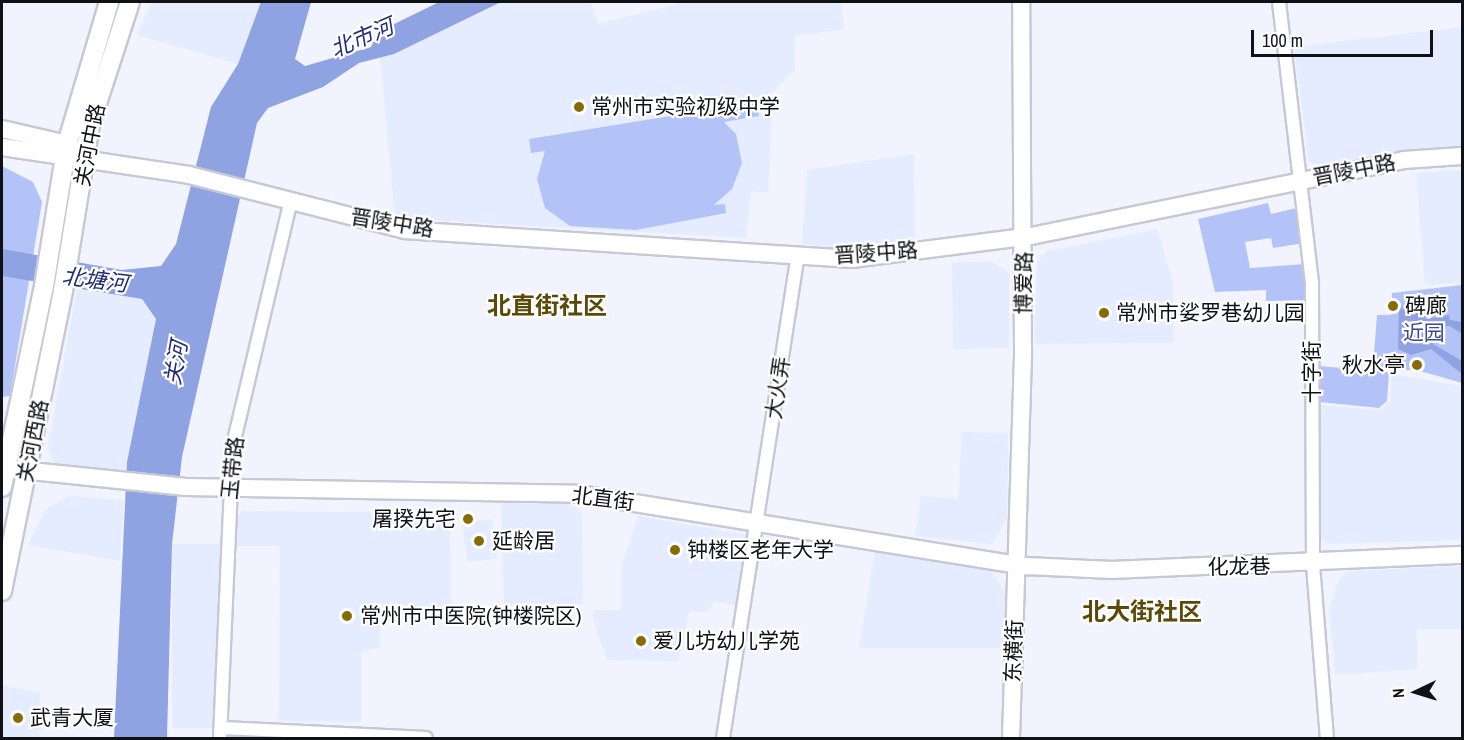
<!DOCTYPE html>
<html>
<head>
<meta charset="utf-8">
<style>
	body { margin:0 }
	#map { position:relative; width:1464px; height:740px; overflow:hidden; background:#f1f4fe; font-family:"Archivo Narrow","Noto Sans SC",sans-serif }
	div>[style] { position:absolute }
	.built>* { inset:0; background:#e5ecff; transform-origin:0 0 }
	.green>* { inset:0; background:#b3c3f7 }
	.water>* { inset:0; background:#8fa2e2 }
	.roads { filter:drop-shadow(2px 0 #c6c9d5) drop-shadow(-2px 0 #c6c9d5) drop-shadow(0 2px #c6c9d5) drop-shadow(0 -2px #c6c9d5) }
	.street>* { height:12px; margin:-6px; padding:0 6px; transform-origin:6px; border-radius:6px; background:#fff }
	.secondary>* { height:16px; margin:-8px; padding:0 8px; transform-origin:8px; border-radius:8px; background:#fff }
	.primary>* { height:18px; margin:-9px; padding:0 9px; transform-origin:9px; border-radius:9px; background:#fff }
	.dots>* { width:16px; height:16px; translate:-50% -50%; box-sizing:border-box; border:3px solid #fff; border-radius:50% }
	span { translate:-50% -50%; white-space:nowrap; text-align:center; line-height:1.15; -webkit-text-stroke:4.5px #fff; paint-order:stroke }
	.poi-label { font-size:21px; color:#101115 }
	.left { translate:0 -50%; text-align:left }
	.right { translate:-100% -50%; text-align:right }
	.street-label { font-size:21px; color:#101115 }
	.park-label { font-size:21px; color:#394995 }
	.water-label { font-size:22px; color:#202c75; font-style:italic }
	.quarter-label { font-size:24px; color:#5b4908; font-weight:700 }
	.frame { position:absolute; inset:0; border:3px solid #101115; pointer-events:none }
	.north { position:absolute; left:1386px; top:662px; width:60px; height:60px; -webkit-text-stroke:4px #fff; paint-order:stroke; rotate:266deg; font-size:16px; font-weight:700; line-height:24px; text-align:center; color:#101115 }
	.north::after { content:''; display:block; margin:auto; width:21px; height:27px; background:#101115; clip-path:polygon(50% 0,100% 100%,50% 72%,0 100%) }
	.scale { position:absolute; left:1251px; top:30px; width:182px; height:27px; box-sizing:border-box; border:3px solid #101115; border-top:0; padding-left:8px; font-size:18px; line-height:21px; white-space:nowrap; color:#101115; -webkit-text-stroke:4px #fff; paint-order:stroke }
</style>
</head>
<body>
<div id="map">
	<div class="built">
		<div style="clip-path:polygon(152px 2px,261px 2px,238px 64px,137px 35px)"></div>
		<div style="clip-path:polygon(501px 2px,591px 2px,598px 24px,685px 2px,841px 2px,844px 29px,795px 36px,795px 69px,772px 93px,769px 193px,751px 191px,746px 238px,395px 218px,380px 55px,394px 54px)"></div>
		<div style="clip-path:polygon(1462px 27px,1462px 146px,1399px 150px,1322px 166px,1309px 162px,1294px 47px)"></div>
		<div style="clip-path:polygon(914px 154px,915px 241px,853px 250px,802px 244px,807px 170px)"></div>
		<div style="clip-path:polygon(1462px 170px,1462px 283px,1425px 285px,1416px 173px)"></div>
		<div style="clip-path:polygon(1157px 229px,1173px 283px,1174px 343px,1034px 344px,1037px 261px,1047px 251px)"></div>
		<div style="clip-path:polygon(991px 261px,1009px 273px,1009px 348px,953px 349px,952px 263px)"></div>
		<div style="clip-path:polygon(77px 289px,142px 299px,156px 319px,126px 470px,57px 464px,51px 458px,48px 446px)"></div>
		<div style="clip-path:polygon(1392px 374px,1462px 386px,1462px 540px,1329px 544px,1320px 537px,1319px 405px,1379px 410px,1390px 402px)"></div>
		<div style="clip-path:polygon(962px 432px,1008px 433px,1007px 518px,992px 544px,915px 536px,921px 496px,958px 499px)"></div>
		<div style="clip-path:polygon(69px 496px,124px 500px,120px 561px,28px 545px,46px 509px)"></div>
		<div style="clip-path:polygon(501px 503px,570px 504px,582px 512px,583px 604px,504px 605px)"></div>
		<div style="clip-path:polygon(242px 511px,450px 513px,451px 609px,380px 623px,380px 647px,361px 652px,361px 722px,279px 721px,280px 546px,234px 546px,235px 520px)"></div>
		<div style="clip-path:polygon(638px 516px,748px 535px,753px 541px,740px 606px,713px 601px,708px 612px,689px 611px,678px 661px,607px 660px,594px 623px,593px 610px,621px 610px,621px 569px)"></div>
		<div style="left:492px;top:519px;width:40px;height:30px;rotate:83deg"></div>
		<div style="left:172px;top:544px;width:50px;height:184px"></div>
		<div style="clip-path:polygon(875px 552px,991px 570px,1005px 593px,1004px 648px,859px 648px)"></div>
		<div style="clip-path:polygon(1462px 566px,1462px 629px,1417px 629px,1417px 669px,1335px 675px,1329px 608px,1340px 579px,1349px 571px)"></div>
		<div style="clip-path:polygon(2px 685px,40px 693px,39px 738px,2px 738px)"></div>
	</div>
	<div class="green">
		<div style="clip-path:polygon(757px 102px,759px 116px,724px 122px,736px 134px,742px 163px,732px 189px,714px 205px,725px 204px,726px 213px,636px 230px,570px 226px,545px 208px,537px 179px,545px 151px,531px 153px,529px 139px)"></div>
		<div style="clip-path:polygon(2px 166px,33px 182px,42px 202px,10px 396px,2px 397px)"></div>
		<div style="clip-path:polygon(1268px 203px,1271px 214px,1297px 208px,1304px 243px,1273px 248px,1271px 238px,1245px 242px,1250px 268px,1305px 264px,1306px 300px,1266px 301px,1266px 290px,1215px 292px,1198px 219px)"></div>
		<div style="clip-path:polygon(1462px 285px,1462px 383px,1420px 371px,1373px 367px,1377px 315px,1391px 315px,1392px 293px)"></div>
		<div style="clip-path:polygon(1319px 366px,1389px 372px,1387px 401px,1379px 408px,1320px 402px)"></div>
	</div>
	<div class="water">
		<div style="clip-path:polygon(261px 2px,311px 2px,295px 59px,305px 66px,371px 47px,378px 32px,439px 2px,501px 2px,394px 54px,359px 63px,323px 87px,268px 108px,257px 123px,182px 457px,172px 544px,167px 738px,114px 738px,127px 462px,156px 319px,142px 299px,2px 276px,2px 249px,122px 270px,161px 266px,176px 244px,211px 107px,238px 64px)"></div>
		<div style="clip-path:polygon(1399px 306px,1421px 310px,1426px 319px,1449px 315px,1450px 320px,1462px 322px,1462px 334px,1450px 326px,1426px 327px,1433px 344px,1462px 361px,1462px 374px,1431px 349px,1411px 355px,1398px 349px)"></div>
	</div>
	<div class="roads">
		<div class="street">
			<div style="left:1279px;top:2px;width:284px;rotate:83.3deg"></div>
			<div style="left:1312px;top:284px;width:281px;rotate:89.8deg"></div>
			<div style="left:1313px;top:565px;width:174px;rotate:85.4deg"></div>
			<div style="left:224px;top:728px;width:202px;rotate:2.8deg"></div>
			<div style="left:220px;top:738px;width:293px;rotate:-87.5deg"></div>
			<div style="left:233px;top:445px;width:249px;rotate:-76.7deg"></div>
			<div style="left:723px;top:738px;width:490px;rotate:-81.2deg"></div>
		</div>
		<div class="secondary">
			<div style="left:2px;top:129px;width:67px;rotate:13deg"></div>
			<div style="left:67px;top:144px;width:14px;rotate:36deg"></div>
			<div style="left:2px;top:147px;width:189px;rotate:8.5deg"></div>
			<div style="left:189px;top:175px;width:222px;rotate:14.3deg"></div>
			<div style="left:404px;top:230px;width:449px;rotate:3.7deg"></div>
			<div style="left:852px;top:259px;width:180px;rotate:-7.3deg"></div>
			<div style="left:1031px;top:236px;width:380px;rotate:-11.5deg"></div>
			<div style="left:1403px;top:160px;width:59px;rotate:-3.9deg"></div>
			<div style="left:2px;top:468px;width:185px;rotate:5.9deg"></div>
			<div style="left:186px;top:487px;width:393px;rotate:1deg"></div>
			<div style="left:579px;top:494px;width:453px;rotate:9.2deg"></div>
			<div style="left:1026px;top:566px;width:87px;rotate:2.6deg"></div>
			<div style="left:1113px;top:570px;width:349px;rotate:-2.5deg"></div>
			<div style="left:1011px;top:738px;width:388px;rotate:-88.2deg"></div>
			<div style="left:1023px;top:350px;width:348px;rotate:-90.3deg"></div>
		</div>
		<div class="primary">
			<div style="left:2px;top:487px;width:205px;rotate:-78.2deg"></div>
			<div style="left:44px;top:286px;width:144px;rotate:-80.8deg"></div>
			<div style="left:67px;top:144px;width:148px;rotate:-73.5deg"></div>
			<div style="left:2px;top:591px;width:306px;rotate:-78.5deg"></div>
			<div style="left:63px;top:291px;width:168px;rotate:-80.8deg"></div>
			<div style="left:90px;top:125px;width:129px;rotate:-72deg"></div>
		</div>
	</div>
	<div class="dots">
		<div style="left:579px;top:107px;background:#866b07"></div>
		<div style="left:1393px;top:306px;background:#866b07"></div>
		<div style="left:1104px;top:313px;background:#866b07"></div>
		<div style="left:1417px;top:365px;background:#866b07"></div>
		<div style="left:468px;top:519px;background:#866b07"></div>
		<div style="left:479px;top:541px;background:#866b07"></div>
		<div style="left:675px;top:550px;background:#866b07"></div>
		<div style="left:347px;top:616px;background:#866b07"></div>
		<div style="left:641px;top:641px;background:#866b07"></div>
		<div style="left:18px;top:718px;background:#866b07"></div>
	</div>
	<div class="poi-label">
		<span class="left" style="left:591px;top:107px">常州市实验初级中学</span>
		<span class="left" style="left:1405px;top:306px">碑廊</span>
		<span class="left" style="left:1116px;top:313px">常州市娑罗巷幼儿园</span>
		<span class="right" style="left:1405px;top:365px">秋水亭</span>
		<span class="right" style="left:456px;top:519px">屠揆先宅</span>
		<span class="left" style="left:492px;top:541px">延龄居</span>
		<span class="left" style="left:687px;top:550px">钟楼区老年大学</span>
		<span class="left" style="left:360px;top:616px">常州市中医院(钟楼院区)</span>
		<span class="left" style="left:653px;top:641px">爱儿坊幼儿学苑</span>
		<span class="left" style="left:30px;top:718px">武青大厦</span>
	</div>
	<div class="street-label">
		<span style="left:90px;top:145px;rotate:-79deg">关河中路</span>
		<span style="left:1354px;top:170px;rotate:-11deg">晋陵中路</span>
		<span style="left:392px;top:223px;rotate:9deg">晋陵中路</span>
		<span style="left:876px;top:253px;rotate:-4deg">晋陵中路</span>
		<span style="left:1024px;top:283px;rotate:-89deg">博爱路</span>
		<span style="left:1312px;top:372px;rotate:-90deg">十字街</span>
		<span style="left:778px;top:388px;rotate:-82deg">大火弄</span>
		<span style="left:33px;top:441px;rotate:-79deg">关河西路</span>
		<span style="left:233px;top:468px;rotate:-84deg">玉带路</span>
		<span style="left:603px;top:499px;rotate:7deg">北直街</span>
		<span style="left:1239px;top:567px;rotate:-1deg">化龙巷</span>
		<span style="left:1014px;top:651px;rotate:-88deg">东横街</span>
	</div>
	<div class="park-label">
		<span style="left:1424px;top:333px">近园</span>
	</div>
	<div class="water-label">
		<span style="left:362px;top:38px;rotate:-23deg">北市河</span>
		<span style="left:95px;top:280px;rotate:7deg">北塘河</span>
		<span style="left:176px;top:363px;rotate:-80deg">关河</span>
	</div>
	<div class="quarter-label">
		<span style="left:547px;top:306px">北直街社区</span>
		<span style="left:1142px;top:612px">北大街社区</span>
	</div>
	<div class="frame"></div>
	<div class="north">N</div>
	<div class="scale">100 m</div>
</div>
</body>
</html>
